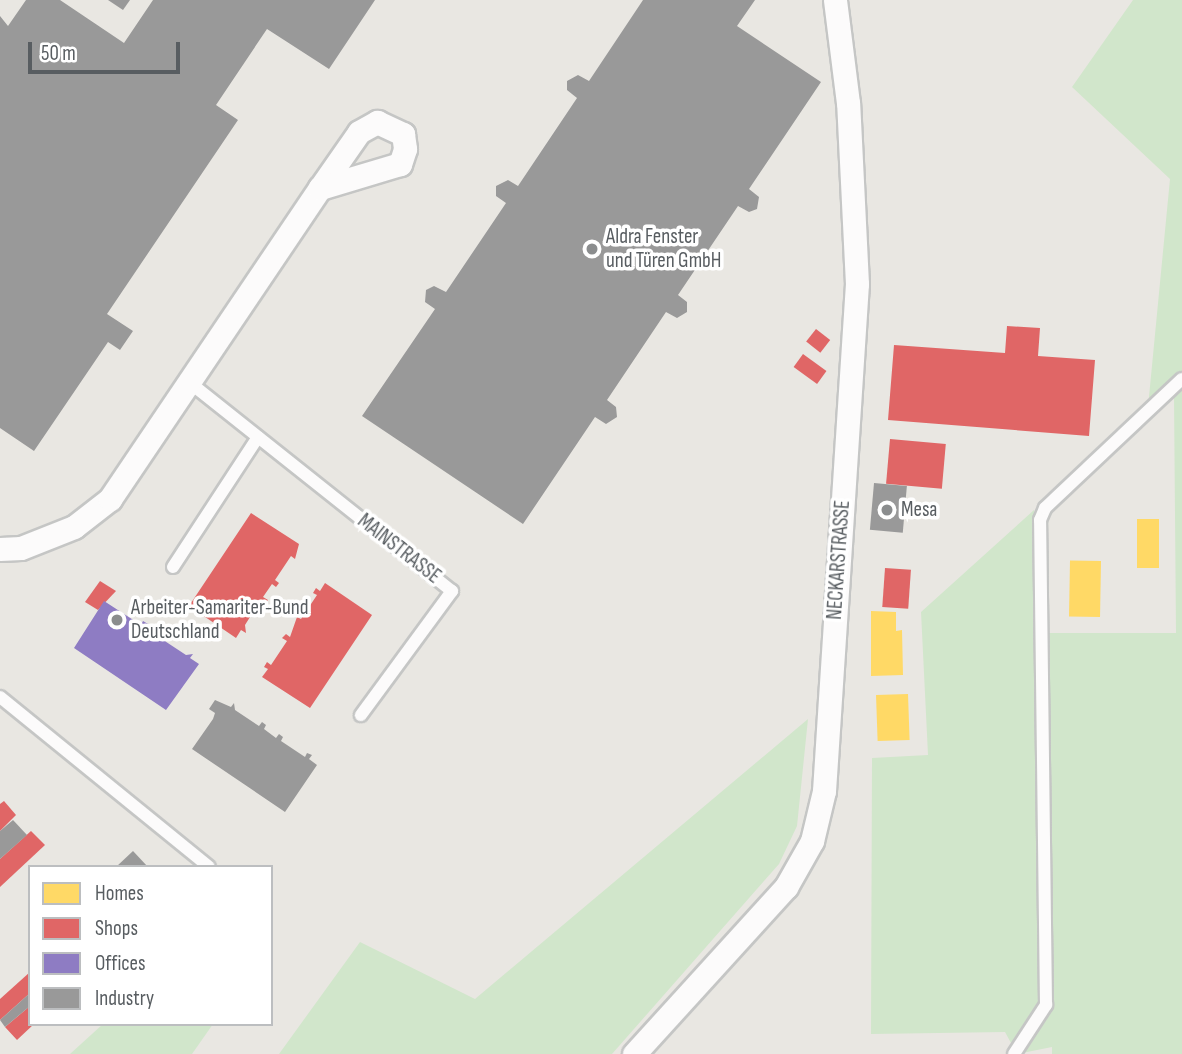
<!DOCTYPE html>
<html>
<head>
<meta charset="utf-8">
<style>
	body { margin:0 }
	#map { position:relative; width:1182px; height:1054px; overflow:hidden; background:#e9e7e2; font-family:"Sofia Sans Condensed",sans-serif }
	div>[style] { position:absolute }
	.green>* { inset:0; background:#d1e6cb }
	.homes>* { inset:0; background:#ffd966; transform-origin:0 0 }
	.shops>* { inset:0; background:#e06666; transform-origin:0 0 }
	.offices>* { inset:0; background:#8e7cc3 }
	.industry>* { inset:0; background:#999; transform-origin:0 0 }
	.roads { filter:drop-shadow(2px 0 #c5c6c5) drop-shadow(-2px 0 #c5c6c5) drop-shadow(0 2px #c5c6c5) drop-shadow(0 -2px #c5c6c5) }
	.service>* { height:12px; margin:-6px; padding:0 6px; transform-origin:6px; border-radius:6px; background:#fcfbfb }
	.minor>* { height:23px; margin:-11.5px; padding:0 11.5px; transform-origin:11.5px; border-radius:11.5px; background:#fcfbfb }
	.dots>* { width:19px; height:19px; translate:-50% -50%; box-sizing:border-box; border:4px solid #fff; border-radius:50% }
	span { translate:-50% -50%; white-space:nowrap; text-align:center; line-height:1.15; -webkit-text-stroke:7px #fff; paint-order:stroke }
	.poi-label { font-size:21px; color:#585d61 }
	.left { translate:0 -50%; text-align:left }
	.street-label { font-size:21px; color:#585d61 }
	.legend { position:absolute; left:28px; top:865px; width:245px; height:161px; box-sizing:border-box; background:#fff; border:2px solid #bcbec0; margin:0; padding:9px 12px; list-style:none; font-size:21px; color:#585d61 }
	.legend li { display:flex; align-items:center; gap:14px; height:35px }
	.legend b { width:35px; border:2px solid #bcbec0 }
	.scale { position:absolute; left:28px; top:42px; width:152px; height:32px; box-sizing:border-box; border:4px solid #585d61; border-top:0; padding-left:9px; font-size:21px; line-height:24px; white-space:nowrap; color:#585d61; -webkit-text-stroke:5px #fff; paint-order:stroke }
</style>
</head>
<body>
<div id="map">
	<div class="green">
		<div style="clip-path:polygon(1133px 0,1182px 0,1182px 373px,1148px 407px,1170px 179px,1072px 87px)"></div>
		<div style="clip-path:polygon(1182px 390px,1182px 1054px,1052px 1054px,1052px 1047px,1017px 1054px,1005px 1032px,871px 1034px,872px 758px,928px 755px,921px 612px,1034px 510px,1036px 633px,1176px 633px,1174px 397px)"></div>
		<div style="clip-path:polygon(808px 719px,797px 826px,779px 864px,612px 1054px,279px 1054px,360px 942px,475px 999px)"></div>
		<div style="clip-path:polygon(103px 1024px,213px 1024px,192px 1054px,70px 1054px)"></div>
	</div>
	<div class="homes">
		<div style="left:1137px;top:519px;width:22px;height:49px"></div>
		<div style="left:1101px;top:561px;width:56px;height:31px;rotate:91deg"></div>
		<div style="clip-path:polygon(871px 611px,896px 612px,896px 631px,902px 630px,903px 675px,871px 676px)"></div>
		<div style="left:908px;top:694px;width:46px;height:32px;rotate:88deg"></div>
	</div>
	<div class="shops">
		<div style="clip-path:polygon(1007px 326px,1040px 328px,1038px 356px,1095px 360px,1089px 436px,888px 420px,894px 345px,1005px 353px)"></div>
		<div style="left:816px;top:329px;width:18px;height:16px;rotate:38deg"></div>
		<div style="left:803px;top:354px;width:29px;height:16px;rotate:36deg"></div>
		<div style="left:890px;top:439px;width:56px;height:45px;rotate:5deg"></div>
		<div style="clip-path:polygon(251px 513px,299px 544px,295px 559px,291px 556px,275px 580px,279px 583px,276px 587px,272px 584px,263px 597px,268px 600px,264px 604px,260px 601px,245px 625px,246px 633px,241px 630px,236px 638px,189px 606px)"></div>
		<div style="left:885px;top:568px;width:26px;height:39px;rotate:4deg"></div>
		<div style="clip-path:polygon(100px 581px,116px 591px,98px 610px,85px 602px)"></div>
		<div style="clip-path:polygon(325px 583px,372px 615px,310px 708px,262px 677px,268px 669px,264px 667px,267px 662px,271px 665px,287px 641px,282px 638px,286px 634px,290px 637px,297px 617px,301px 619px,317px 595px,313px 593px,316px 588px,320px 591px)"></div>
		<div style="clip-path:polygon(4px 801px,16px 815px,0 831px,0 804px)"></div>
		<div style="clip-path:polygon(31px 831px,45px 845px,0 887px,0 859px)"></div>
		<div style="clip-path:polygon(30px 972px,30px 993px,0 1020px,0 999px)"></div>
		<div style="clip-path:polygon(30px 1006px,30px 1024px,34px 1024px,17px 1040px,5px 1027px)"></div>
	</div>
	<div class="offices">
		<div style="clip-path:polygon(104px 601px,141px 625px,143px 621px,148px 624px,145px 628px,186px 655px,193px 654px,190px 658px,199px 664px,166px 710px,74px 648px)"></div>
	</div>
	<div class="industry">
		<div style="clip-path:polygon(26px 0,60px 0,124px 43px,153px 0,375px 0,329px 69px,267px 29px,216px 105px,238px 120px,107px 314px,133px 331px,120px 350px,108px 342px,34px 451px,0 428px,0 16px,8px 26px)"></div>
		<div style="clip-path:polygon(108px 0,130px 0,123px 10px)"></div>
		<div style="clip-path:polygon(643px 0,755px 0,737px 26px,821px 82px,749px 189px,759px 197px,757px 209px,749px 212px,738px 206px,678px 295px,687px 302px,687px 312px,677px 318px,666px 312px,607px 400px,616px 407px,617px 417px,606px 424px,595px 417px,523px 524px,362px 416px,435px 309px,425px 302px,426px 290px,434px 286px,446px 292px,506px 203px,496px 196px,496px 186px,508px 180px,518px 186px,577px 98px,567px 90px,567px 81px,578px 75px,589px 81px)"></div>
		<div style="left:874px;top:483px;width:33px;height:47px;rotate:5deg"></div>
		<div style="clip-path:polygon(215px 700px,231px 707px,234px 703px,235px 710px,259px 726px,262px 722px,266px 725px,264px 729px,276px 738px,279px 734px,283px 737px,281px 741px,305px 757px,307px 753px,312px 755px,309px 759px,317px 765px,285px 812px,192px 749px,213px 719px,215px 713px,209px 709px)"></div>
		<div style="clip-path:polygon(13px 820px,27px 835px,0 859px,0 831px)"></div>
		<div style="clip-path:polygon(133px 851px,148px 867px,116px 867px)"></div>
		<div style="clip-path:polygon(30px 993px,30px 1006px,5px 1027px,0 1020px)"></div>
	</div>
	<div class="roads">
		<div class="service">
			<div style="left:189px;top:382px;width:336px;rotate:38.5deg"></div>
			<div style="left:452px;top:591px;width:154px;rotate:126.3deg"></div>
			<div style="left:173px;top:567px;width:155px;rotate:-56.8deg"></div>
			<div style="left:0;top:697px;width:269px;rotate:39.1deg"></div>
			<div style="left:1014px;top:1054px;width:59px;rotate:-56.9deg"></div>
			<div style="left:1046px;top:1005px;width:485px;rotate:-90.7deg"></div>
			<div style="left:1040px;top:520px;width:13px;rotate:-67deg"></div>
			<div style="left:1045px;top:508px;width:188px;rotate:-43.3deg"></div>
		</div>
		<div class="minor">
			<div style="left:0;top:549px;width:21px;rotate:-3deg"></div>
			<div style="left:21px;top:548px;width:57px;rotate:-21.6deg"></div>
			<div style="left:74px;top:527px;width:46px;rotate:-37.9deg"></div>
			<div style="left:110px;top:499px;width:375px;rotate:-56deg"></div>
			<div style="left:320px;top:188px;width:68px;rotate:-55.1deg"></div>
			<div style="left:359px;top:132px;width:21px;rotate:-29deg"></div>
			<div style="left:377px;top:122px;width:29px;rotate:25deg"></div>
			<div style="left:403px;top:134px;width:15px;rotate:82deg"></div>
			<div style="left:405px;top:149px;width:16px;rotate:108deg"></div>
			<div style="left:400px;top:164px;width:84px;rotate:163.3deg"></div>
			<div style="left:634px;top:1054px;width:226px;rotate:-47.7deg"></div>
			<div style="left:786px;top:887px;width:53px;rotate:-60.5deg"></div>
			<div style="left:812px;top:841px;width:51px;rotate:-76.5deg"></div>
			<div style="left:824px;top:791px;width:508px;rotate:-86.28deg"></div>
			<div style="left:857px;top:284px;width:181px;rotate:-92.8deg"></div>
			<div style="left:848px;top:103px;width:104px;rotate:-97.2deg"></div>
		</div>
	</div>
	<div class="dots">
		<div style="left:592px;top:249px;background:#8b8d8e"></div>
		<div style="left:887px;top:510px;background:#8b8d8e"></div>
		<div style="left:117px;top:620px;background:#8b8d8e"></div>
	</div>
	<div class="poi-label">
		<span class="left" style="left:606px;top:249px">Aldra Fenster<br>und Türen GmbH</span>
		<span class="left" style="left:901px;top:510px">Mesa</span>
		<span class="left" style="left:131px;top:620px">Arbeiter-Samariter-Bund<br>Deutschland</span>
	</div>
	<div class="street-label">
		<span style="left:399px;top:549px;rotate:38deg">MAINSTRASSE</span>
		<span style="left:839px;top:560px;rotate:-86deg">NECKARSTRASSE</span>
	</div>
	<ul class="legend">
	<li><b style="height:19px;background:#ffd966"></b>Homes</li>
	<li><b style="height:19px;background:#e06666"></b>Shops</li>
	<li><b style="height:19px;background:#8e7cc3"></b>Offices</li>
	<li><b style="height:19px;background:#999"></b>Industry</li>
	</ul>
	<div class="scale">50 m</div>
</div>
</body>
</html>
